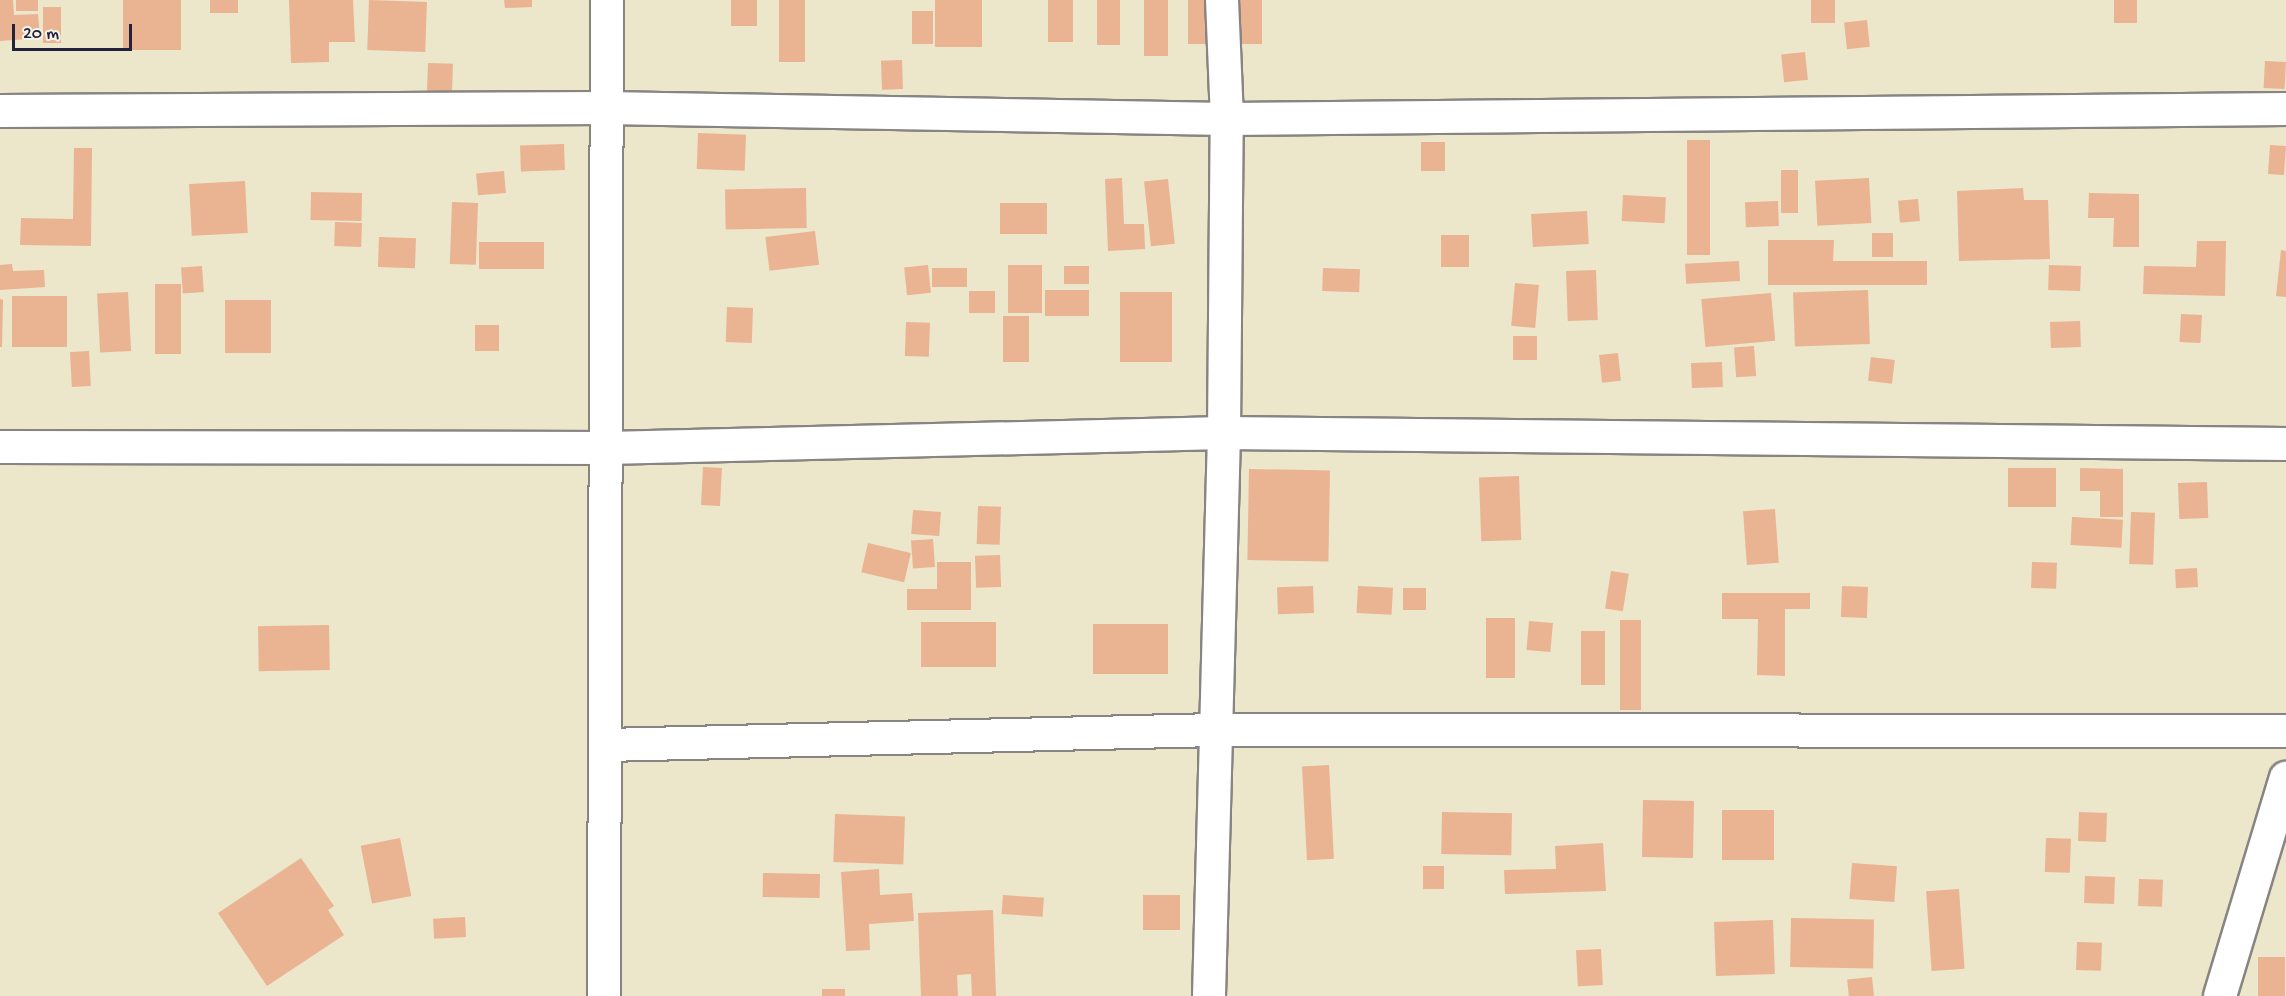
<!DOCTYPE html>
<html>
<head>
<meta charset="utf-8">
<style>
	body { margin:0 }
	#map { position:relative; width:2286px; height:996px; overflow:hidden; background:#ece6ca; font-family:"Gochi Hand",sans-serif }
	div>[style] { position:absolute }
	.building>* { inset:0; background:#eab392; transform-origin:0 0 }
	.roads { filter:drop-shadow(2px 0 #878482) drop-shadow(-2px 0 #878482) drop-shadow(0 2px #878482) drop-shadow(0 -2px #878482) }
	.street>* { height:32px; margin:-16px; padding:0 16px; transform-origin:16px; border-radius:16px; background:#fff }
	span { translate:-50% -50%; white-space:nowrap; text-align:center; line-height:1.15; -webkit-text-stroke:4.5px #f7f3e8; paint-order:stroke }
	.scale { position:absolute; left:12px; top:24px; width:120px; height:27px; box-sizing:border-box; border:3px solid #22223b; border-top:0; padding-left:8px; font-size:18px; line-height:21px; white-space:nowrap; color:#22223b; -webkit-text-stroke:4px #f7f3e8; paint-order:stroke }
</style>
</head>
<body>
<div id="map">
	<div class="building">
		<div style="clip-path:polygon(0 0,13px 0,14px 15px,38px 14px,40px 38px,0 41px)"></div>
		<div style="left:16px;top:0;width:22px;height:11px"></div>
		<div style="left:123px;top:0;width:58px;height:50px"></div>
		<div style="left:210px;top:0;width:28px;height:13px"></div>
		<div style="clip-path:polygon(289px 0,353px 0,355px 42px,329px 42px,329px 62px,291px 63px)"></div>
		<div style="left:369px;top:0;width:58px;height:50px;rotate:2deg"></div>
		<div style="clip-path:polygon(504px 0,532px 0,532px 7px,505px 8px)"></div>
		<div style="left:731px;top:0;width:26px;height:26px"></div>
		<div style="left:779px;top:0;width:26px;height:62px"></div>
		<div style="left:935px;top:0;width:47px;height:47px"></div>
		<div style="left:1048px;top:0;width:25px;height:42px"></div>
		<div style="left:1097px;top:0;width:23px;height:45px"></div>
		<div style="left:1144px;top:0;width:24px;height:56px"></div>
		<div style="left:1188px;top:0;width:74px;height:44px"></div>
		<div style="left:1811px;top:0;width:24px;height:23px"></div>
		<div style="left:2114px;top:0;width:23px;height:23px"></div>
		<div style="left:43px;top:7px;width:18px;height:36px"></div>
		<div style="left:912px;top:11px;width:21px;height:33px"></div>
		<div style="left:1867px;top:20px;width:27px;height:23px;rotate:84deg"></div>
		<div style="left:1805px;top:52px;width:28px;height:24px;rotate:84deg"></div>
		<div style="left:902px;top:60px;width:29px;height:21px;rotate:88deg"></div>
		<div style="left:2265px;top:61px;width:21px;height:27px;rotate:3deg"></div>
		<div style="left:428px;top:63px;width:25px;height:29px;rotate:2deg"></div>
		<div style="left:698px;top:133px;width:48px;height:36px;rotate:2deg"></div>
		<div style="left:1687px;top:140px;width:23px;height:115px"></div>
		<div style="left:1421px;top:142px;width:24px;height:29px"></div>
		<div style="left:564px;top:144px;width:26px;height:44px;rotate:88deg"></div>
		<div style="left:2270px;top:145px;width:16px;height:29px;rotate:4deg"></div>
		<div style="clip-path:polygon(74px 148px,92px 148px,91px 246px,20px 245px,21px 218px,73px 219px)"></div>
		<div style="left:1781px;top:170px;width:17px;height:43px"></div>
		<div style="left:504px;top:171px;width:22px;height:28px;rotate:85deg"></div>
		<div style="clip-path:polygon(1122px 178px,1124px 224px,1144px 224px,1145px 249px,1108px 251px,1105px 179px)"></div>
		<div style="left:1869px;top:178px;width:45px;height:54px;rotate:87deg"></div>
		<div style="left:1168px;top:179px;width:65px;height:24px;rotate:84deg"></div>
		<div style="left:245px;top:181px;width:52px;height:56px;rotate:87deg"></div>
		<div style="left:806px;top:188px;width:40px;height:81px;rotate:89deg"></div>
		<div style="clip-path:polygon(2023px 188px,2024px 200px,2048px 200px,2050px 259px,1959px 261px,1957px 191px)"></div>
		<div style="left:311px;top:192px;width:51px;height:28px;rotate:1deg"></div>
		<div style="clip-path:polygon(2089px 193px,2139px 194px,2139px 247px,2113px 247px,2114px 218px,2088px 218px)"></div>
		<div style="left:1623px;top:195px;width:43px;height:26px;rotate:3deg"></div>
		<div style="left:1918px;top:199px;width:22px;height:20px;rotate:85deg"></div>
		<div style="left:1778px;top:201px;width:25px;height:33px;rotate:88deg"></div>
		<div style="left:452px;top:202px;width:26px;height:62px;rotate:2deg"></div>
		<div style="left:1000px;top:203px;width:47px;height:31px"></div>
		<div style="left:1587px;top:211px;width:33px;height:56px;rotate:87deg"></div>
		<div style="left:335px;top:222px;width:27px;height:24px;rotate:2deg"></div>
		<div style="left:815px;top:231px;width:34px;height:50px;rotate:83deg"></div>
		<div style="left:1893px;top:233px;width:24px;height:21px;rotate:90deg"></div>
		<div style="left:1469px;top:235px;width:32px;height:28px;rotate:90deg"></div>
		<div style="left:379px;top:237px;width:37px;height:30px;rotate:2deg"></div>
		<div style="clip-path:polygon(1768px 240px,1834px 240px,1833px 261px,1927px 261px,1927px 285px,1768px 285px)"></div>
		<div style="clip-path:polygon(2197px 241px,2226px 241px,2225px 296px,2143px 294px,2144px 266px,2196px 267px)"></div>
		<div style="left:479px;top:242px;width:65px;height:27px"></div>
		<div style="clip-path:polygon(2281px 250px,2286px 251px,2286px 297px,2276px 296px)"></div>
		<div style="left:1739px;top:261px;width:20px;height:54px;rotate:87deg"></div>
		<div style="clip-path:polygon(12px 264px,13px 271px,44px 270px,45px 287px,0 290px,0 265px)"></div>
		<div style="left:928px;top:265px;width:28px;height:24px;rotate:84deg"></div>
		<div style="left:1008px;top:265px;width:34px;height:48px"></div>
		<div style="left:2049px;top:265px;width:32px;height:25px;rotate:2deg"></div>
		<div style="left:202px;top:266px;width:26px;height:21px;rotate:86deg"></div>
		<div style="left:1064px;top:266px;width:25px;height:18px"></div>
		<div style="left:967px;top:268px;width:19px;height:35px;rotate:90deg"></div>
		<div style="left:1323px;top:268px;width:37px;height:23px;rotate:2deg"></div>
		<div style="left:1596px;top:270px;width:50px;height:30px;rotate:88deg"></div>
		<div style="left:1515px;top:283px;width:24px;height:43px;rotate:5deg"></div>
		<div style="left:181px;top:284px;width:70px;height:26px;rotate:90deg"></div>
		<div style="left:1089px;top:290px;width:26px;height:44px;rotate:90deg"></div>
		<div style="left:1868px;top:290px;width:54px;height:75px;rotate:88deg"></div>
		<div style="left:969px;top:291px;width:26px;height:22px"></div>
		<div style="left:128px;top:292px;width:59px;height:31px;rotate:87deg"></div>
		<div style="left:1172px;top:292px;width:70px;height:52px;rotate:90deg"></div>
		<div style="left:1771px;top:293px;width:48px;height:70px;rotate:85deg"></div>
		<div style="left:12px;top:296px;width:55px;height:51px"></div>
		<div style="clip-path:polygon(0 299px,3px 300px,2px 347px,0 347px)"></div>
		<div style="left:225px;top:300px;width:46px;height:53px"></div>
		<div style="left:727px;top:307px;width:26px;height:35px;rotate:2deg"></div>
		<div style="left:2181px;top:314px;width:21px;height:28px;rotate:3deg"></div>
		<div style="left:1003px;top:316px;width:26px;height:46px"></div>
		<div style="left:2080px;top:321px;width:26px;height:30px;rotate:88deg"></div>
		<div style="left:906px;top:322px;width:24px;height:34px;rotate:2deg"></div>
		<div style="left:475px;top:325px;width:24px;height:26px"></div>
		<div style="left:1537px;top:336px;width:24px;height:24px;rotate:90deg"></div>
		<div style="left:1754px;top:346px;width:30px;height:20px;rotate:86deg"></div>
		<div style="left:89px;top:351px;width:35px;height:19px;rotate:87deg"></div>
		<div style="left:1618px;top:353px;width:28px;height:19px;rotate:84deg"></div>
		<div style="left:1871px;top:357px;width:24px;height:24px;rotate:7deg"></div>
		<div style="left:1722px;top:362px;width:25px;height:31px;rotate:88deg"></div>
		<div style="left:703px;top:467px;width:19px;height:38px;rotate:3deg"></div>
		<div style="left:2008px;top:468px;width:48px;height:39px"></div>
		<div style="clip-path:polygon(2080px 468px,2123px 469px,2123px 517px,2100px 517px,2100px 491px,2080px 491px)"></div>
		<div style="left:1249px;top:469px;width:81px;height:91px;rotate:1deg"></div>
		<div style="left:1519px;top:476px;width:64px;height:40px;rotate:88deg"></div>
		<div style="left:2207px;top:482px;width:36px;height:29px;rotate:88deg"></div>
		<div style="left:978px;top:506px;width:23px;height:38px;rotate:2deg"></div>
		<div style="left:1775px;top:509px;width:54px;height:32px;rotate:86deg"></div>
		<div style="left:913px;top:510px;width:28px;height:24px;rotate:4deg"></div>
		<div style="left:2131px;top:512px;width:24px;height:52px;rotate:2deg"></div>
		<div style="left:2072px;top:517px;width:51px;height:28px;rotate:3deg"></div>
		<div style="left:933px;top:539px;width:28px;height:22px;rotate:86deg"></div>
		<div style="left:868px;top:543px;width:44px;height:30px;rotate:13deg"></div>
		<div style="left:1000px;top:555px;width:32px;height:25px;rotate:88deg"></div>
		<div style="clip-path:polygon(937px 562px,971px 562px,971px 610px,907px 610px,907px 589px,937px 589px)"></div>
		<div style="left:2032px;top:562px;width:25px;height:26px;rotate:2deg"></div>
		<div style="left:2197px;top:568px;width:19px;height:22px;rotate:87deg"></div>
		<div style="left:1611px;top:571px;width:18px;height:38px;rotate:9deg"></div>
		<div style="left:1313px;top:586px;width:27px;height:36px;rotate:88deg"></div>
		<div style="left:1358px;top:586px;width:35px;height:27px;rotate:3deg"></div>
		<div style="left:1842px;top:586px;width:26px;height:31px;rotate:2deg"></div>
		<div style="left:1403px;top:588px;width:23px;height:22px"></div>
		<div style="clip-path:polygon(1722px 593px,1810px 593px,1810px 609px,1785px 609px,1785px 676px,1757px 675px,1758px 619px,1722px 619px)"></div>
		<div style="left:1486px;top:618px;width:29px;height:60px"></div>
		<div style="left:1620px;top:620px;width:21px;height:90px"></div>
		<div style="left:1529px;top:621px;width:24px;height:29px;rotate:5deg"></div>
		<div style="left:921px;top:622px;width:75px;height:45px"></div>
		<div style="left:1093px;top:624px;width:75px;height:50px"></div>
		<div style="left:329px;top:625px;width:45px;height:71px;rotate:89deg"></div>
		<div style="left:1581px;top:631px;width:24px;height:54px"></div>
		<div style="left:1329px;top:765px;width:94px;height:27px;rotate:87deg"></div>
		<div style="left:1643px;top:800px;width:51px;height:57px;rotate:1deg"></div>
		<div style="left:1722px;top:810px;width:52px;height:50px"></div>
		<div style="left:1442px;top:812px;width:70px;height:42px;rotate:1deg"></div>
		<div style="left:2079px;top:812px;width:28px;height:29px;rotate:2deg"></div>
		<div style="left:835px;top:814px;width:70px;height:48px;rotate:2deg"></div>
		<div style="left:400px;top:838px;width:59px;height:40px;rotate:79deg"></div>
		<div style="left:2046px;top:838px;width:25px;height:34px;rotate:2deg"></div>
		<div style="clip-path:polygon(1603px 843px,1606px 891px,1505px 894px,1504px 870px,1556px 869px,1555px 846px)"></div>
		<div style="clip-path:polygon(301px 858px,334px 906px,328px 910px,344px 935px,267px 986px,218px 913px)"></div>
		<div style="left:1852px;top:863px;width:45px;height:36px;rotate:4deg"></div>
		<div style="left:1423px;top:866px;width:21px;height:23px"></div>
		<div style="clip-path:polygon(879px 869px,880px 895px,912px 893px,914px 921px,869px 924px,870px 950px,846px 951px,841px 872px)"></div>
		<div style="left:763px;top:873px;width:57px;height:24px;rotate:1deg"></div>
		<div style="left:2085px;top:876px;width:30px;height:27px;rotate:2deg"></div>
		<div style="left:2139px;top:879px;width:24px;height:27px;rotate:2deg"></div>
		<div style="left:1959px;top:889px;width:80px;height:33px;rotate:86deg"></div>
		<div style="left:1003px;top:895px;width:41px;height:19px;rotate:4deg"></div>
		<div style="left:1143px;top:895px;width:37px;height:35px"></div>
		<div style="clip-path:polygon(993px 910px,996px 996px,972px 996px,971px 974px,957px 975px,958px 996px,921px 996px,918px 913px)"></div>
		<div style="left:465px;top:917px;width:20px;height:32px;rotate:87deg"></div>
		<div style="left:1791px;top:918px;width:83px;height:49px;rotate:1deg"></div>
		<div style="left:1773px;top:920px;width:54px;height:59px;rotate:88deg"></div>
		<div style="left:2077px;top:942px;width:25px;height:28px;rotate:2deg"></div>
		<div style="left:1601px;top:949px;width:36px;height:25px;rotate:87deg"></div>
		<div style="left:2258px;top:957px;width:27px;height:39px"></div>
		<div style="left:1872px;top:977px;width:19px;height:25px;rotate:84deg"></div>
		<div style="left:822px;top:989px;width:23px;height:7px"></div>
	</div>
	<div class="roads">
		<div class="street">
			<div style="left:0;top:111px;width:606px;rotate:-0.28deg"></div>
			<div style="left:606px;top:108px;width:621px;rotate:1.01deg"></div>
			<div style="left:1227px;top:119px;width:1059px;rotate:-0.54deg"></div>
			<div style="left:0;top:447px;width:607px;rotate:0.09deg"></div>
			<div style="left:607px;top:448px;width:617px;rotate:-1.39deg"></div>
			<div style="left:1224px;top:433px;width:1062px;rotate:0.59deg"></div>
			<div style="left:606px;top:745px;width:610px;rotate:-1.41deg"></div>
			<div style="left:1216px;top:730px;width:1070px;rotate:0.05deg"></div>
			<div style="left:604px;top:996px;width:996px;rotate:-89.83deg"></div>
			<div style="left:1209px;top:996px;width:563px;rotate:-88.47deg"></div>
			<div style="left:1224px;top:433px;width:314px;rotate:-89.5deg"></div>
			<div style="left:1227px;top:119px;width:119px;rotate:-92.4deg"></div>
			<div style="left:2220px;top:996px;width:228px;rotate:-73.2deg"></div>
		</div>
	</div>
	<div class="scale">20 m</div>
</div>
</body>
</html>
